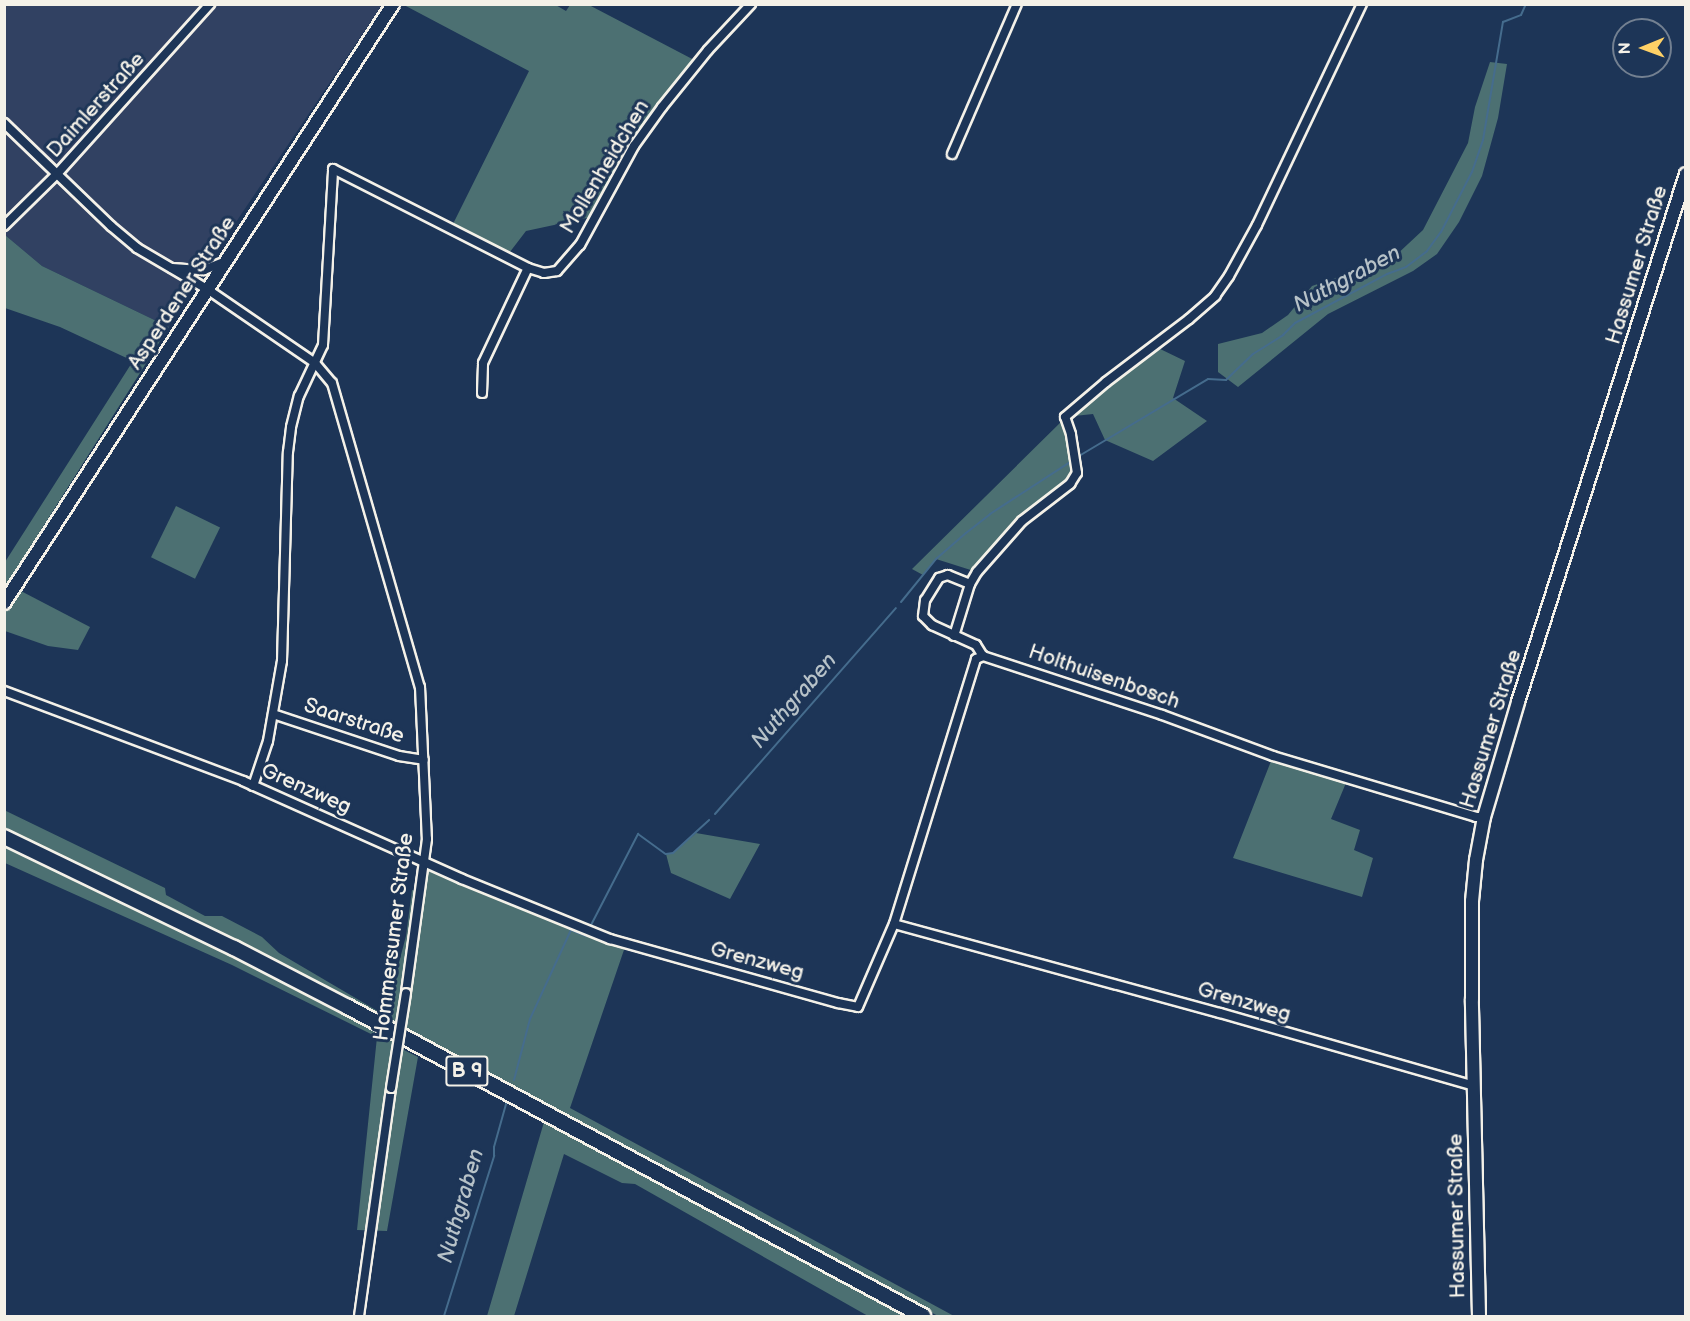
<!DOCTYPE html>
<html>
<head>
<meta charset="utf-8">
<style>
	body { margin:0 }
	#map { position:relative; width:1690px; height:1321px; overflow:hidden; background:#1d3557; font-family:"Balsamiq Sans",sans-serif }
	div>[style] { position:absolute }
	.built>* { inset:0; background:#314162 }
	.green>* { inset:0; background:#4c7072; transform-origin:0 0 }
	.stream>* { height:2px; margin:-1px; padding:0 1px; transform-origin:1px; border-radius:1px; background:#456c8d }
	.roads { filter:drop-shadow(2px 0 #f4f1e8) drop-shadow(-2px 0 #f4f1e8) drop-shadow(0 2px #f4f1e8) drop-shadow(0 -2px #f4f1e8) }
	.street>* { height:8px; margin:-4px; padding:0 4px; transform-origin:4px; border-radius:4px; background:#1d3557 }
	.secondary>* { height:12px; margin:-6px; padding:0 6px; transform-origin:6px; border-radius:6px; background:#1d3557 }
	.primary>* { height:14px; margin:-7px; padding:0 7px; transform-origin:7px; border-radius:7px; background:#1d3557 }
	.bridges { filter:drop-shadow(2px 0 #f4f1e8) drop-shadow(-2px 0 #f4f1e8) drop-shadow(0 2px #f4f1e8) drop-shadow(0 -2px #f4f1e8) }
	.street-bridge>* { height:8px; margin:-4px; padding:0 4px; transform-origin:4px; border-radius:4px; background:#1d3557 }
	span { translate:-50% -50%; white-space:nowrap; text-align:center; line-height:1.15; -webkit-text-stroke:6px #1d3557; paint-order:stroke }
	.shield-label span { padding:2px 4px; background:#1d3557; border:2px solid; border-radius:4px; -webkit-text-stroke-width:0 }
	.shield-label { font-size:20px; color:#f4f1e8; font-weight:700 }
	.street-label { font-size:21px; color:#f4f1e8 }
	.water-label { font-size:22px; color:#b7c2c8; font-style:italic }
	.frame { position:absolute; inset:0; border:6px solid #f4f1e8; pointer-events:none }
	.north { position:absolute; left:1612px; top:18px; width:60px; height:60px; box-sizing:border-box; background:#1d3557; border:2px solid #738091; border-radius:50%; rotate:269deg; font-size:16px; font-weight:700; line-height:24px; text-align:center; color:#f4f1e8 }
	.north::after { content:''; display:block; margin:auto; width:21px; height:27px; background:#ffd166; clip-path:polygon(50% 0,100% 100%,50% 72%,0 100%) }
</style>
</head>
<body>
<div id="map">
	<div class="built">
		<div style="clip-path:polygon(4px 5px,382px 5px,195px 283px,169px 327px,42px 266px,5px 235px)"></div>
	</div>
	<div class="green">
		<div style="clip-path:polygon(554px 4px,566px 11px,570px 5px,589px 5px,698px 62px,662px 107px,596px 216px,526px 231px,506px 257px,450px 230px,529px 71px,404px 5px)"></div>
		<div style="clip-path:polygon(1490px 62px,1507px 64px,1498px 118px,1482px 176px,1459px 222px,1437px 254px,1413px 271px,1328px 314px,1238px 387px,1218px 372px,1218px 344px,1262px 333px,1288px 315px,1312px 286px,1393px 258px,1423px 230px,1468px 143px,1475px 107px)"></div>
		<div style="clip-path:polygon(5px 235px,42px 266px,169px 327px,5px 587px,5px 562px,133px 361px,60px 327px,5px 308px)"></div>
		<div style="clip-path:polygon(1154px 346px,1185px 361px,1173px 398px,1207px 421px,1153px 461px,1105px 440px,1093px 414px,1065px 417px,1077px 473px,1022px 521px,977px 572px,936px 559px,923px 575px,912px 569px,1065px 418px)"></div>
		<div style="left:176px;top:506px;width:49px;height:57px;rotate:26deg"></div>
		<div style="clip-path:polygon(19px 590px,90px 627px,78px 650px,48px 646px,5px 631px,5px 611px)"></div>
		<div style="clip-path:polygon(1273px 756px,1348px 778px,1331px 819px,1360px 830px,1354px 850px,1373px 858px,1362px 897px,1233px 858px)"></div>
		<div style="clip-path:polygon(4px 810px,165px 888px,166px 895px,205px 916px,222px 916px,262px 937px,279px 953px,381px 1013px,392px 989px,406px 936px,412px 890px,420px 892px,425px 861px,626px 944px,570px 1108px,954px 1316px,938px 1316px,664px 1170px,5px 833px)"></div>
		<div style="clip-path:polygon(696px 833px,760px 844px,730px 899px,671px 873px,666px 854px,673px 853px)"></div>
		<div style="clip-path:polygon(4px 846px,182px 927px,394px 1039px,392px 1044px,418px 1057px,387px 1231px,357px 1230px,377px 1037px,232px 965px,5px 863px)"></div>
		<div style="clip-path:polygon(544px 1122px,817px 1266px,914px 1316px,868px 1316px,635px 1184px,622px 1183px,564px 1154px,514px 1316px,487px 1316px)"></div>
	</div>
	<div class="stream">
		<div style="left:1079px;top:456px;width:150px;rotate:-30.8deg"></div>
		<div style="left:1208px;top:379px;width:18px;rotate:3deg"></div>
		<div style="left:1226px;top:380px;width:37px;rotate:-44deg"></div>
		<div style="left:1253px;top:354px;width:36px;rotate:-32deg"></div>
		<div style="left:1283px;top:335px;width:17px;rotate:-45deg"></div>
		<div style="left:1295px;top:323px;width:104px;rotate:-28deg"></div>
		<div style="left:1387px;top:274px;width:20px;rotate:-20deg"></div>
		<div style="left:1406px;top:267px;width:26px;rotate:-37deg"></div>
		<div style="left:1427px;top:251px;width:24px;rotate:-54deg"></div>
		<div style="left:1441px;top:232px;width:68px;rotate:-62.7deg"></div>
		<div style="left:1472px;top:172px;width:34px;rotate:-71deg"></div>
		<div style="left:1483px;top:140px;width:120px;rotate:-80.4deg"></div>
		<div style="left:1503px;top:22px;width:19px;rotate:-21deg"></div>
		<div style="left:1521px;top:15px;width:12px;rotate:-66deg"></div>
		<div style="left:901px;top:602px;width:55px;rotate:-50.9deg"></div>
		<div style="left:936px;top:559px;width:40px;rotate:-41deg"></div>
		<div style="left:966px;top:533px;width:31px;rotate:-38deg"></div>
		<div style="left:990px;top:514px;width:99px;rotate:-33deg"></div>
		<div style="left:715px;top:814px;width:274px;rotate:-48.7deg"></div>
		<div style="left:590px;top:927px;width:105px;rotate:-62.7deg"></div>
		<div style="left:638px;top:834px;width:34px;rotate:36deg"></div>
		<div style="left:666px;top:854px;width:7px;rotate:-8deg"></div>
		<div style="left:673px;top:853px;width:49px;rotate:-42.5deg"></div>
		<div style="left:514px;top:1080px;width:63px;rotate:-75.3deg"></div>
		<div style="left:530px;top:1019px;width:98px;rotate:-65.3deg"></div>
		<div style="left:571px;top:930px;width:16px;rotate:22deg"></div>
		<div style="left:586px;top:936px;width:4px;rotate:-56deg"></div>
		<div style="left:444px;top:1316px;width:168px;rotate:-72.6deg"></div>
		<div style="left:494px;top:1156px;width:9px;rotate:-90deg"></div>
		<div style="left:494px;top:1147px;width:45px;rotate:-74.4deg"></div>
	</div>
	<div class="roads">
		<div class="street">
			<div style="left:4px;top:123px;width:149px;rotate:43.9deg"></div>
			<div style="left:111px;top:226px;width:34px;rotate:40deg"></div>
			<div style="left:137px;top:248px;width:81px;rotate:30.4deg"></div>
			<div style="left:207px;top:289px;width:131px;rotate:34.4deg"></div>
			<div style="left:315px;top:363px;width:26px;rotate:50deg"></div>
			<div style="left:332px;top:383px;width:316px;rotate:73.9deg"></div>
			<div style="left:420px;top:687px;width:152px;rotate:87.4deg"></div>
			<div style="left:427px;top:839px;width:155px;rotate:97.8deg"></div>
			<div style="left:952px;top:154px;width:163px;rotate:-66.6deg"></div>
			<div style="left:4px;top:226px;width:74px;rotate:-44.5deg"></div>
			<div style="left:57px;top:174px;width:229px;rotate:-48deg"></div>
			<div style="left:172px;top:268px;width:32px;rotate:4deg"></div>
			<div style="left:204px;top:270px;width:22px;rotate:-22deg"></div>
			<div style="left:482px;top:393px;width:30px;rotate:-88deg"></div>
			<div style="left:483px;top:363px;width:105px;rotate:-64.7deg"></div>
			<div style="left:970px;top:584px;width:24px;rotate:-158deg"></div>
			<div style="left:948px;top:575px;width:9px;rotate:162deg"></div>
			<div style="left:939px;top:578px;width:26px;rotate:122deg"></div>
			<div style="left:925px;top:600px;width:16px;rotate:97deg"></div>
			<div style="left:923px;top:616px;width:13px;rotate:45deg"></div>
			<div style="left:932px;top:625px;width:48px;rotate:24.4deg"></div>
			<div style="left:976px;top:645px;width:13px;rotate:58deg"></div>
			<div style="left:954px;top:636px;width:54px;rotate:-72.9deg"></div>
			<div style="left:970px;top:584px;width:14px;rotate:-60deg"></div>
			<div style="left:977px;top:572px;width:68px;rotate:-48.6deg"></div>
			<div style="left:1022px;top:521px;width:61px;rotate:-37.6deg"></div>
			<div style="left:1070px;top:484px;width:13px;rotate:-58deg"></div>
			<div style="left:1077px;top:473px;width:39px;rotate:-99deg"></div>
			<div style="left:1071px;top:434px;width:18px;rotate:-109deg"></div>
			<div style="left:1065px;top:417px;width:54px;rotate:-40.5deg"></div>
			<div style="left:1106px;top:382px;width:104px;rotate:-37.2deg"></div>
			<div style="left:1189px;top:319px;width:35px;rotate:-41deg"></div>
			<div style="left:1215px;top:296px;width:24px;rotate:-55deg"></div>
			<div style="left:1229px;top:276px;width:58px;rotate:-61.2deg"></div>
			<div style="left:1257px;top:225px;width:245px;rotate:-64.6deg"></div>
			<div style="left:4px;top:691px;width:255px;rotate:20.6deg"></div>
			<div style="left:243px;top:781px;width:240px;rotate:24.1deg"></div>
			<div style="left:462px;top:879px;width:160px;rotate:22.1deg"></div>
			<div style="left:610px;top:939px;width:237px;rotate:15.7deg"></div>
			<div style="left:838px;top:1003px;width:20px;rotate:11deg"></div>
			<div style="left:858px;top:1007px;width:90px;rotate:-66.6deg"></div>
			<div style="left:894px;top:924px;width:338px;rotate:15.3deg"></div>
			<div style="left:1220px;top:1013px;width:264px;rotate:16deg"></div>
			<div style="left:273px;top:714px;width:133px;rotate:18.4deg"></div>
			<div style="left:399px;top:756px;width:25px;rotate:9deg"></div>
			<div style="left:253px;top:786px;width:47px;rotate:-71.6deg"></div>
			<div style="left:268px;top:741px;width:81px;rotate:-80.1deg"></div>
			<div style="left:282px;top:661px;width:209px;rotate:-88.4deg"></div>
			<div style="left:288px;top:452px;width:25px;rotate:-83deg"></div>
			<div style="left:291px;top:427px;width:32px;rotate:-76deg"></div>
			<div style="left:299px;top:396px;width:56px;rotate:-64.8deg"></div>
			<div style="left:323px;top:345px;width:176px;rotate:-86.7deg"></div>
			<div style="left:333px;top:169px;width:219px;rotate:26.9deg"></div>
			<div style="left:528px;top:268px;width:17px;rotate:17deg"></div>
			<div style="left:544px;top:273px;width:13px;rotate:-9deg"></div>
			<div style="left:557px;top:271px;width:35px;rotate:-49deg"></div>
			<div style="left:580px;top:245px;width:113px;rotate:-61.4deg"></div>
			<div style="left:634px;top:146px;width:48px;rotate:-54.3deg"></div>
			<div style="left:662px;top:107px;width:73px;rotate:-51.1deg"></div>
			<div style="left:708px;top:50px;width:63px;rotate:-46.9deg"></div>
			<div style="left:894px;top:924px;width:277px;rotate:-72.8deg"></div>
			<div style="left:976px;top:659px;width:8px;rotate:-23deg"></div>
			<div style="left:983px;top:656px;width:188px;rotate:18.2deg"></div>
			<div style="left:1162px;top:715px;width:118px;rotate:20.3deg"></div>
			<div style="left:1273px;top:756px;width:212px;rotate:16.7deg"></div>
			<div style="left:1476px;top:817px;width:8px"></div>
			<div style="left:359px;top:1316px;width:230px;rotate:-82deg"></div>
		</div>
		<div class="secondary">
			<div style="left:4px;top:603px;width:714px;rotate:-57deg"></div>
			<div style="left:1479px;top:1316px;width:317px;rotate:-91.3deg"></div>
			<div style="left:1472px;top:999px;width:98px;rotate:-90deg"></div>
			<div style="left:1472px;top:901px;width:41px;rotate:-84.4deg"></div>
			<div style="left:1476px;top:860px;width:44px;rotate:-79.5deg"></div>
			<div style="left:1484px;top:817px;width:120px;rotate:-73.5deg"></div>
			<div style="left:1518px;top:702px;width:554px;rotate:-72.35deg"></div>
		</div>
		<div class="primary">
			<div style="left:4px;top:837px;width:255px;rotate:25.8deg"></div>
			<div style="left:234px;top:948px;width:128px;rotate:27.4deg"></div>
			<div style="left:348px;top:1007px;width:653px;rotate:28.25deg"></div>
		</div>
	</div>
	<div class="bridges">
		<div class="street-bridge">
			<div style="left:391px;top:1088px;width:96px;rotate:-81deg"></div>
		</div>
	</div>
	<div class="shield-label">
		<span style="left:467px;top:1071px">B 9</span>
	</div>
	<div class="street-label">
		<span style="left:96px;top:105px;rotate:-48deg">Daimlerstraße</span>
		<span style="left:605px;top:167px;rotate:-59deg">Mollenheidchen</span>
		<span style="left:1637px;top:265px;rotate:-73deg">Hassumer Straße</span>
		<span style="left:182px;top:293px;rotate:-57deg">Asperdener Straße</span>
		<span style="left:1104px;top:677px;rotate:19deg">Holthuisenbosch</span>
		<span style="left:354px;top:721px;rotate:18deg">Saarstraße</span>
		<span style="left:1491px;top:729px;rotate:-73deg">Hassumer Straße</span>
		<span style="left:306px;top:789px;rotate:24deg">Grenzweg</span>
		<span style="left:394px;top:937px;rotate:-83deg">Hommersumer Straße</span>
		<span style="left:757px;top:961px;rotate:15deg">Grenzweg</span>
		<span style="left:1244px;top:1002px;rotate:16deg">Grenzweg</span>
		<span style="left:1457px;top:1216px;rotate:-91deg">Hassumer Straße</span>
	</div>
	<div class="water-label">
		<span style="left:1347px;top:279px;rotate:-28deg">Nuthgraben</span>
		<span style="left:794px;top:701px;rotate:-49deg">Nuthgraben</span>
		<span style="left:461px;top:1206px;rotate:-74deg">Nuthgraben</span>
	</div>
	<div class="frame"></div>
	<div class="north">N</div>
</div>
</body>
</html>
